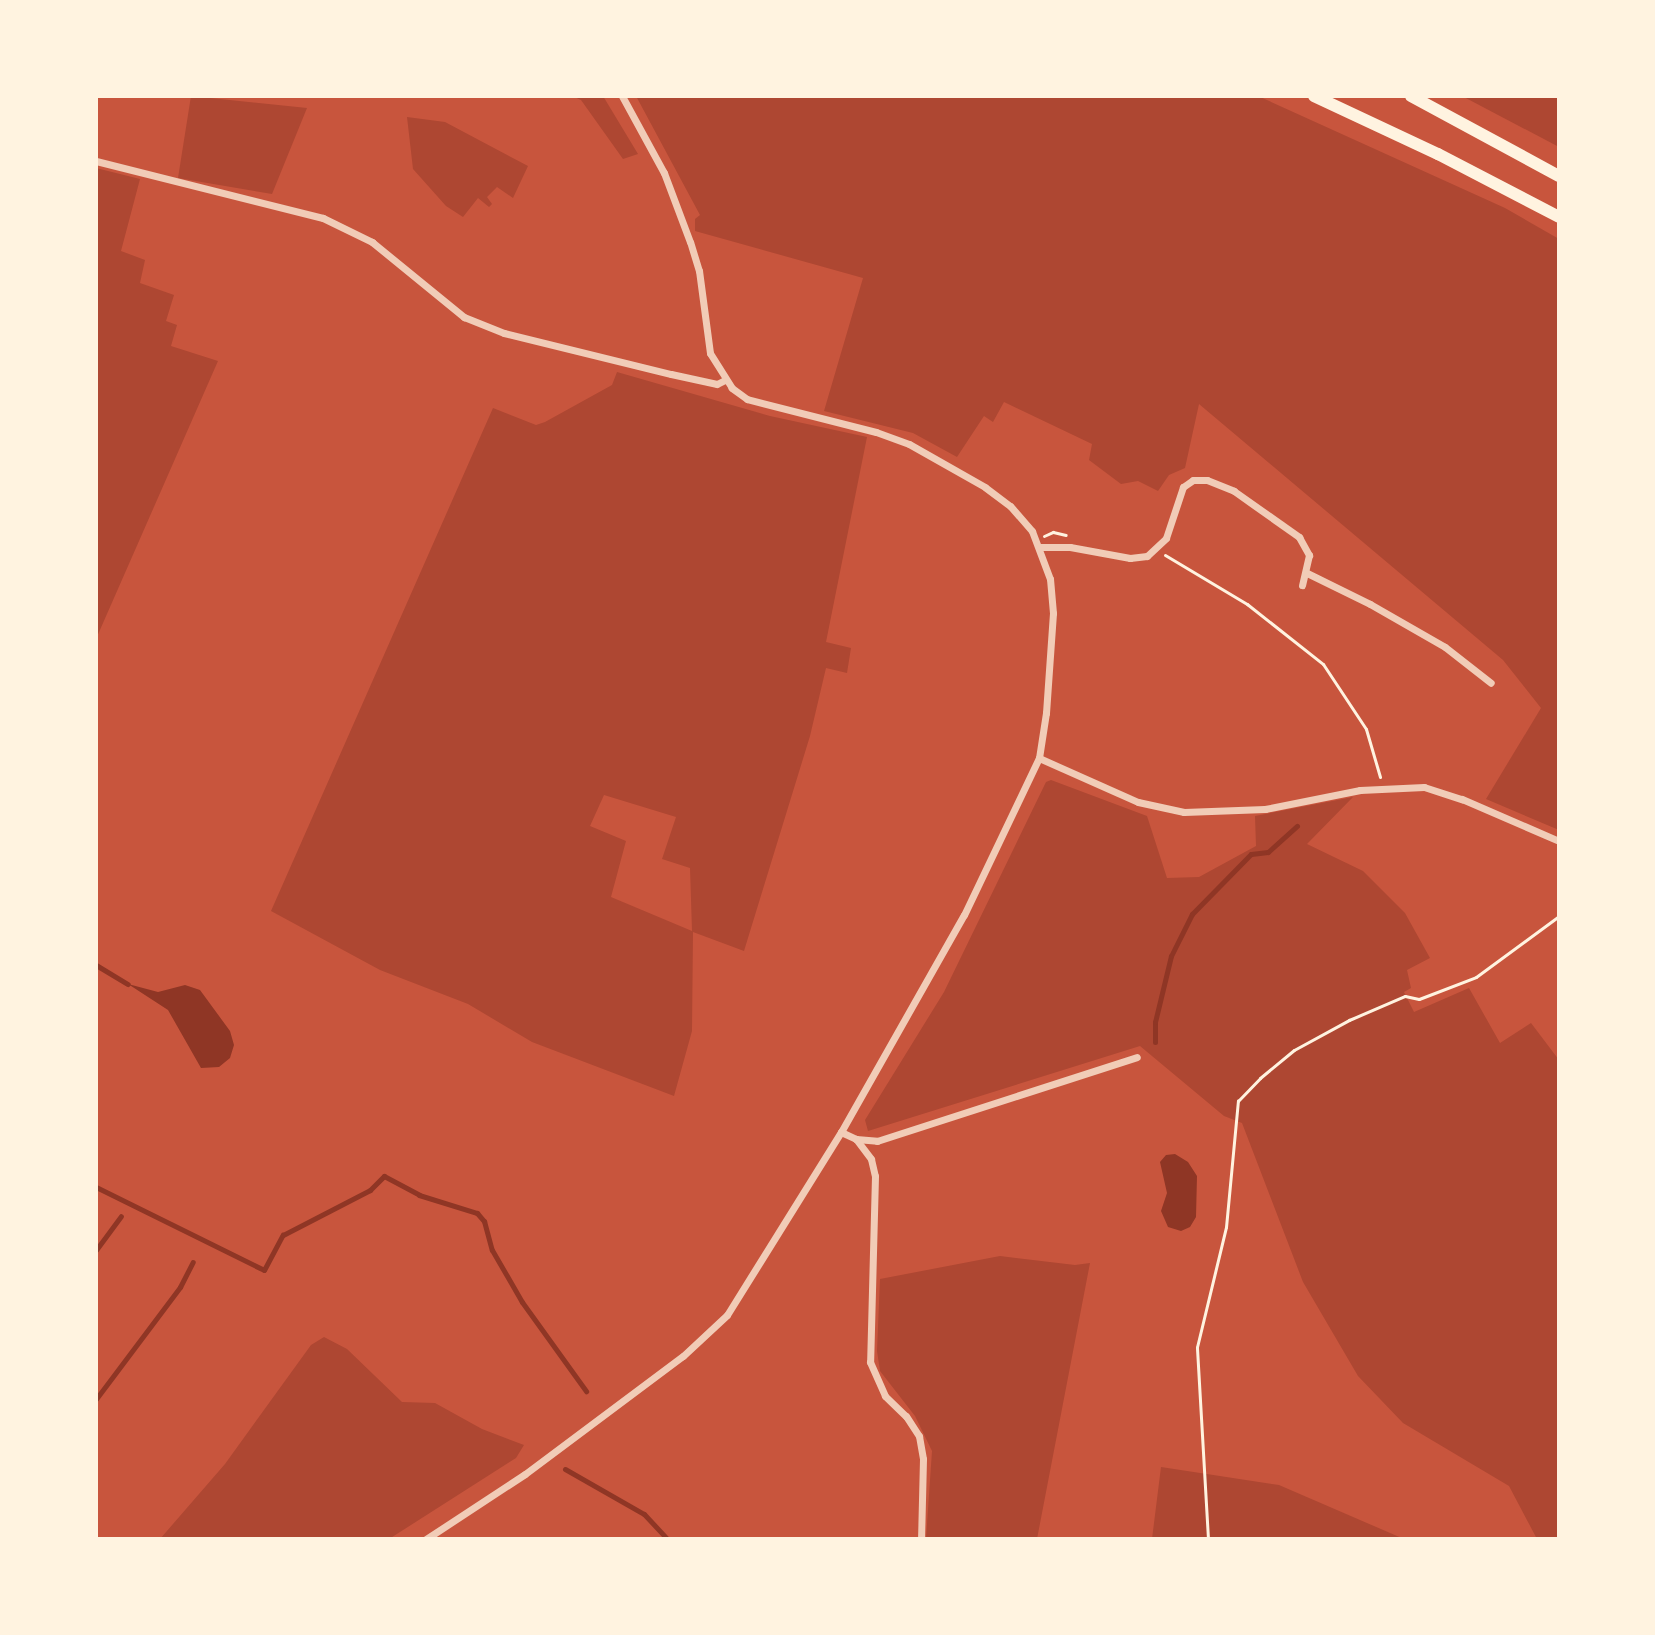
<!DOCTYPE html>
<html>
<head>
<meta charset="utf-8">
<style>
	body { margin:0 }
	#map { position:relative; width:1655px; height:1635px; overflow:hidden; background:#c8553d; font-family:"DejaVu Sans",sans-serif }
	div>[style] { position:absolute }
	.green>* { inset:0; background:#ae4732 }
	.water>* { inset:0; background:#8f3625 }
	.stream>* { height:5px; margin:-2.5px; padding:0 2.5px; transform-origin:2.5px; border-radius:2.5px; background:#8f3625 }
	.path>* { height:3px; margin:-1.5px; padding:0 1.5px; transform-origin:1.5px; border-radius:1.5px; background:#fff3e0 }
	.minor>* { height:7px; margin:-3.5px; padding:0 3.5px; transform-origin:3.5px; border-radius:3.5px; background:#f1ccb7 }
	.motorway>* { height:12px; margin:-6px; padding:0 6px; transform-origin:6px; border-radius:6px; background:#fff3e0 }
	span { translate:-50% -50%; white-space:nowrap; text-align:center; line-height:1.15; -webkit-text-stroke:8px #fff3e0; paint-order:stroke }
	.frame { position:absolute; inset:0; border:98px solid #fff3e0; pointer-events:none }
</style>
</head>
<body>
<div id="map">
	<div class="green">
		<div style="clip-path:polygon(191px 96px,307px 108px,272px 194px,178px 178px)"></div>
		<div style="clip-path:polygon(572px 96px,603px 96px,638px 154px,623px 159px,581px 100px)"></div>
		<div style="clip-path:polygon(636px 96px,1258px 96px,1505px 208px,1559px 239px,1559px 830px,1486px 799px,1541px 708px,1503px 660px,1199px 404px,1185px 468px,1169px 475px,1158px 491px,1138px 481px,1121px 484px,1089px 460px,1092px 444px,1004px 402px,993px 422px,984px 416px,957px 457px,913px 433px,824px 411px,863px 278px,695px 231px,695px 219px,700px 215px)"></div>
		<div style="clip-path:polygon(1462px 96px,1559px 96px,1559px 147px)"></div>
		<div style="clip-path:polygon(407px 117px,445px 122px,528px 166px,513px 198px,497px 187px,487px 197px,492px 204px,489px 207px,478px 198px,463px 217px,446px 206px,413px 169px)"></div>
		<div style="clip-path:polygon(96px 168px,140px 179px,121px 251px,145px 260px,140px 283px,174px 295px,166px 321px,177px 325px,171px 346px,218px 361px,96px 639px)"></div>
		<div style="clip-path:polygon(evenodd,617px 372px,770px 416px,867px 437px,826px 642px,851px 648px,847px 673px,826px 668px,810px 736px,744px 951px,693px 932px,692px 1031px,674px 1096px,532px 1042px,468px 1004px,380px 970px,271px 911px,493px 408px,536px 425px,545px 422px,612px 385px,617px 372px,604px 795px,676px 817px,662px 859px,690px 868px,692px 931px,611px 897px,626px 841px,590px 826px,604px 795px)"></div>
		<div style="clip-path:polygon(1051px 780px,1147px 816px,1167px 878px,1199px 877px,1256px 846px,1255px 816px,1353px 797px,1307px 844px,1363px 871px,1405px 913px,1430px 958px,1407px 970px,1411px 988px,1404px 992px,1414px 1012px,1469px 988px,1500px 1043px,1531px 1023px,1559px 1060px,1559px 1539px,1537px 1539px,1509px 1486px,1403px 1423px,1358px 1376px,1303px 1282px,1242px 1123px,1224px 1116px,1140px 1046px,868px 1131px,865px 1120px,944px 992px,1046px 782px)"></div>
		<div style="clip-path:polygon(1000px 1256px,1075px 1265px,1090px 1263px,1037px 1539px,926px 1539px,932px 1451px,915px 1416px,880px 1371px,877px 1351px,880px 1279px)"></div>
		<div style="clip-path:polygon(324px 1337px,347px 1349px,402px 1402px,435px 1403px,482px 1429px,524px 1445px,516px 1458px,389px 1539px,160px 1539px,225px 1464px,311px 1345px)"></div>
		<div style="clip-path:polygon(1161px 1467px,1279px 1485px,1404px 1539px,1152px 1539px)"></div>
	</div>
	<div class="water">
		<div style="clip-path:polygon(128px 984px,158px 992px,185px 985px,200px 990px,230px 1031px,234px 1045px,230px 1058px,219px 1067px,201px 1068px,168px 1010px)"></div>
		<div style="clip-path:polygon(1175px 1154px,1188px 1162px,1197px 1176px,1196px 1217px,1190px 1227px,1181px 1231px,1168px 1227px,1161px 1211px,1167px 1193px,1160px 1162px,1166px 1155px)"></div>
	</div>
	<div class="stream">
		<div style="left:96px;top:965px;width:37px;rotate:31deg"></div>
		<div style="left:1155px;top:1042px;width:20px;rotate:-90deg"></div>
		<div style="left:1155px;top:1022px;width:68px;rotate:-76.4deg"></div>
		<div style="left:1171px;top:956px;width:47px;rotate:-63.4deg"></div>
		<div style="left:1192px;top:914px;width:84px;rotate:-45.5deg"></div>
		<div style="left:1251px;top:854px;width:17px;rotate:-7deg"></div>
		<div style="left:1268px;top:852px;width:39px;rotate:-42deg"></div>
		<div style="left:96px;top:1187px;width:187px;rotate:26.3deg"></div>
		<div style="left:264px;top:1270px;width:40px;rotate:-62deg"></div>
		<div style="left:283px;top:1235px;width:98px;rotate:-27.3deg"></div>
		<div style="left:370px;top:1190px;width:20px;rotate:-45deg"></div>
		<div style="left:384px;top:1176px;width:40px;rotate:28deg"></div>
		<div style="left:419px;top:1195px;width:61px;rotate:17.2deg"></div>
		<div style="left:477px;top:1213px;width:11px;rotate:49deg"></div>
		<div style="left:484px;top:1221px;width:30px;rotate:75deg"></div>
		<div style="left:492px;top:1250px;width:60px;rotate:60deg"></div>
		<div style="left:522px;top:1302px;width:110px;rotate:54.3deg"></div>
		<div style="left:96px;top:1250px;width:42px;rotate:-53.7deg"></div>
		<div style="left:96px;top:1399px;width:140px;rotate:-53.1deg"></div>
		<div style="left:180px;top:1287px;width:28px;rotate:-63deg"></div>
		<div style="left:565px;top:1469px;width:91px;rotate:29.7deg"></div>
		<div style="left:644px;top:1514px;width:34px;rotate:47deg"></div>
	</div>
	<div class="path">
		<div style="left:1044px;top:536px;width:10px;rotate:-24deg"></div>
		<div style="left:1053px;top:532px;width:13px;rotate:13deg"></div>
		<div style="left:1165px;top:555px;width:96px;rotate:30.9deg"></div>
		<div style="left:1247px;top:604px;width:97px;rotate:38.3deg"></div>
		<div style="left:1323px;top:664px;width:78px;rotate:56.5deg"></div>
		<div style="left:1366px;top:729px;width:50px;rotate:73.7deg"></div>
		<div style="left:1208px;top:1539px;width:192px;rotate:-93.3deg"></div>
		<div style="left:1197px;top:1347px;width:123px;rotate:-76.4deg"></div>
		<div style="left:1226px;top:1227px;width:127px;rotate:-84.6deg"></div>
		<div style="left:1238px;top:1101px;width:32px;rotate:-46deg"></div>
		<div style="left:1260px;top:1078px;width:44px;rotate:-39.5deg"></div>
		<div style="left:1294px;top:1050px;width:63px;rotate:-28.6deg"></div>
		<div style="left:1349px;top:1020px;width:61px;rotate:-23.2deg"></div>
		<div style="left:1405px;top:996px;width:14px;rotate:12deg"></div>
		<div style="left:1419px;top:999px;width:61px;rotate:-21.1deg"></div>
		<div style="left:1476px;top:977px;width:103px;rotate:-36.3deg"></div>
	</div>
	<div class="minor">
		<div style="left:96px;top:161px;width:234px;rotate:14.1deg"></div>
		<div style="left:323px;top:218px;width:55px;rotate:26.1deg"></div>
		<div style="left:372px;top:242px;width:119px;rotate:39.2deg"></div>
		<div style="left:464px;top:317px;width:43px;rotate:21.8deg"></div>
		<div style="left:504px;top:333px;width:172px;rotate:13.8deg"></div>
		<div style="left:671px;top:374px;width:47px;rotate:12.3deg"></div>
		<div style="left:717px;top:384px;width:9px;rotate:-27deg"></div>
		<div style="left:1041px;top:547px;width:29px"></div>
		<div style="left:1070px;top:547px;width:61px;rotate:10.4deg"></div>
		<div style="left:1130px;top:558px;width:17px;rotate:-7deg"></div>
		<div style="left:1147px;top:556px;width:26px;rotate:-43deg"></div>
		<div style="left:1166px;top:538px;width:54px;rotate:-71.6deg"></div>
		<div style="left:1183px;top:487px;width:12px;rotate:-35deg"></div>
		<div style="left:1193px;top:480px;width:14px"></div>
		<div style="left:1207px;top:480px;width:29px;rotate:22deg"></div>
		<div style="left:1234px;top:491px;width:80px;rotate:35.3deg"></div>
		<div style="left:1299px;top:537px;width:21px;rotate:61deg"></div>
		<div style="left:1309px;top:555px;width:31px;rotate:103deg"></div>
		<div style="left:1307px;top:573px;width:70px;rotate:26.2deg"></div>
		<div style="left:1370px;top:604px;width:86px;rotate:29.8deg"></div>
		<div style="left:1445px;top:647px;width:58px;rotate:38deg"></div>
		<div style="left:1039px;top:758px;width:108px;rotate:24deg"></div>
		<div style="left:1138px;top:802px;width:47px;rotate:12.3deg"></div>
		<div style="left:1184px;top:812px;width:81px;rotate:-2.1deg"></div>
		<div style="left:1265px;top:809px;width:97px;rotate:-11.3deg"></div>
		<div style="left:1360px;top:790px;width:64px;rotate:-2.7deg"></div>
		<div style="left:1424px;top:787px;width:40px;rotate:18deg"></div>
		<div style="left:1462px;top:799px;width:106px;rotate:23.4deg"></div>
		<div style="left:841px;top:1132px;width:17px;rotate:25deg"></div>
		<div style="left:856px;top:1139px;width:25px;rotate:53deg"></div>
		<div style="left:871px;top:1159px;width:17px;rotate:77deg"></div>
		<div style="left:875px;top:1176px;width:186px;rotate:91.5deg"></div>
		<div style="left:870px;top:1362px;width:37px;rotate:66deg"></div>
		<div style="left:885px;top:1396px;width:29px;rotate:44deg"></div>
		<div style="left:906px;top:1416px;width:24px;rotate:57deg"></div>
		<div style="left:919px;top:1436px;width:23px;rotate:80deg"></div>
		<div style="left:923px;top:1459px;width:80px;rotate:91.4deg"></div>
		<div style="left:856px;top:1139px;width:21px;rotate:5deg"></div>
		<div style="left:877px;top:1141px;width:273px;rotate:-17.9deg"></div>
		<div style="left:426px;top:1539px;width:118px;rotate:-33.3deg"></div>
		<div style="left:525px;top:1474px;width:197px;rotate:-36.8deg"></div>
		<div style="left:683px;top:1356px;width:60px;rotate:-43deg"></div>
		<div style="left:727px;top:1315px;width:216px;rotate:-58.1deg"></div>
		<div style="left:841px;top:1132px;width:249px;rotate:-60.5deg"></div>
		<div style="left:964px;top:915px;width:174px;rotate:-64.5deg"></div>
		<div style="left:1039px;top:758px;width:46px;rotate:-81.2deg"></div>
		<div style="left:1046px;top:713px;width:100px;rotate:-86deg"></div>
		<div style="left:1053px;top:613px;width:34px;rotate:-95deg"></div>
		<div style="left:1050px;top:579px;width:51px;rotate:-110.6deg"></div>
		<div style="left:1032px;top:531px;width:33px;rotate:-131deg"></div>
		<div style="left:1010px;top:506px;width:31px;rotate:-143deg"></div>
		<div style="left:985px;top:487px;width:87px;rotate:-150.5deg"></div>
		<div style="left:909px;top:444px;width:35px;rotate:-160deg"></div>
		<div style="left:876px;top:432px;width:133px;rotate:-165.7deg"></div>
		<div style="left:747px;top:399px;width:19px;rotate:-144deg"></div>
		<div style="left:732px;top:388px;width:41px;rotate:-122.2deg"></div>
		<div style="left:710px;top:353px;width:83px;rotate:-97.6deg"></div>
		<div style="left:699px;top:271px;width:30px;rotate:-107deg"></div>
		<div style="left:690px;top:242px;width:74px;rotate:-110.6deg"></div>
		<div style="left:664px;top:173px;width:88px;rotate:-118.6deg"></div>
	</div>
	<div class="motorway">
		<div style="left:1314px;top:96px;width:137px;rotate:25.1deg"></div>
		<div style="left:1438px;top:154px;width:136px;rotate:27.5deg"></div>
		<div style="left:1411px;top:96px;width:168px;rotate:28.4deg"></div>
	</div>
	<div class="frame"></div>
</div>
</body>
</html>
